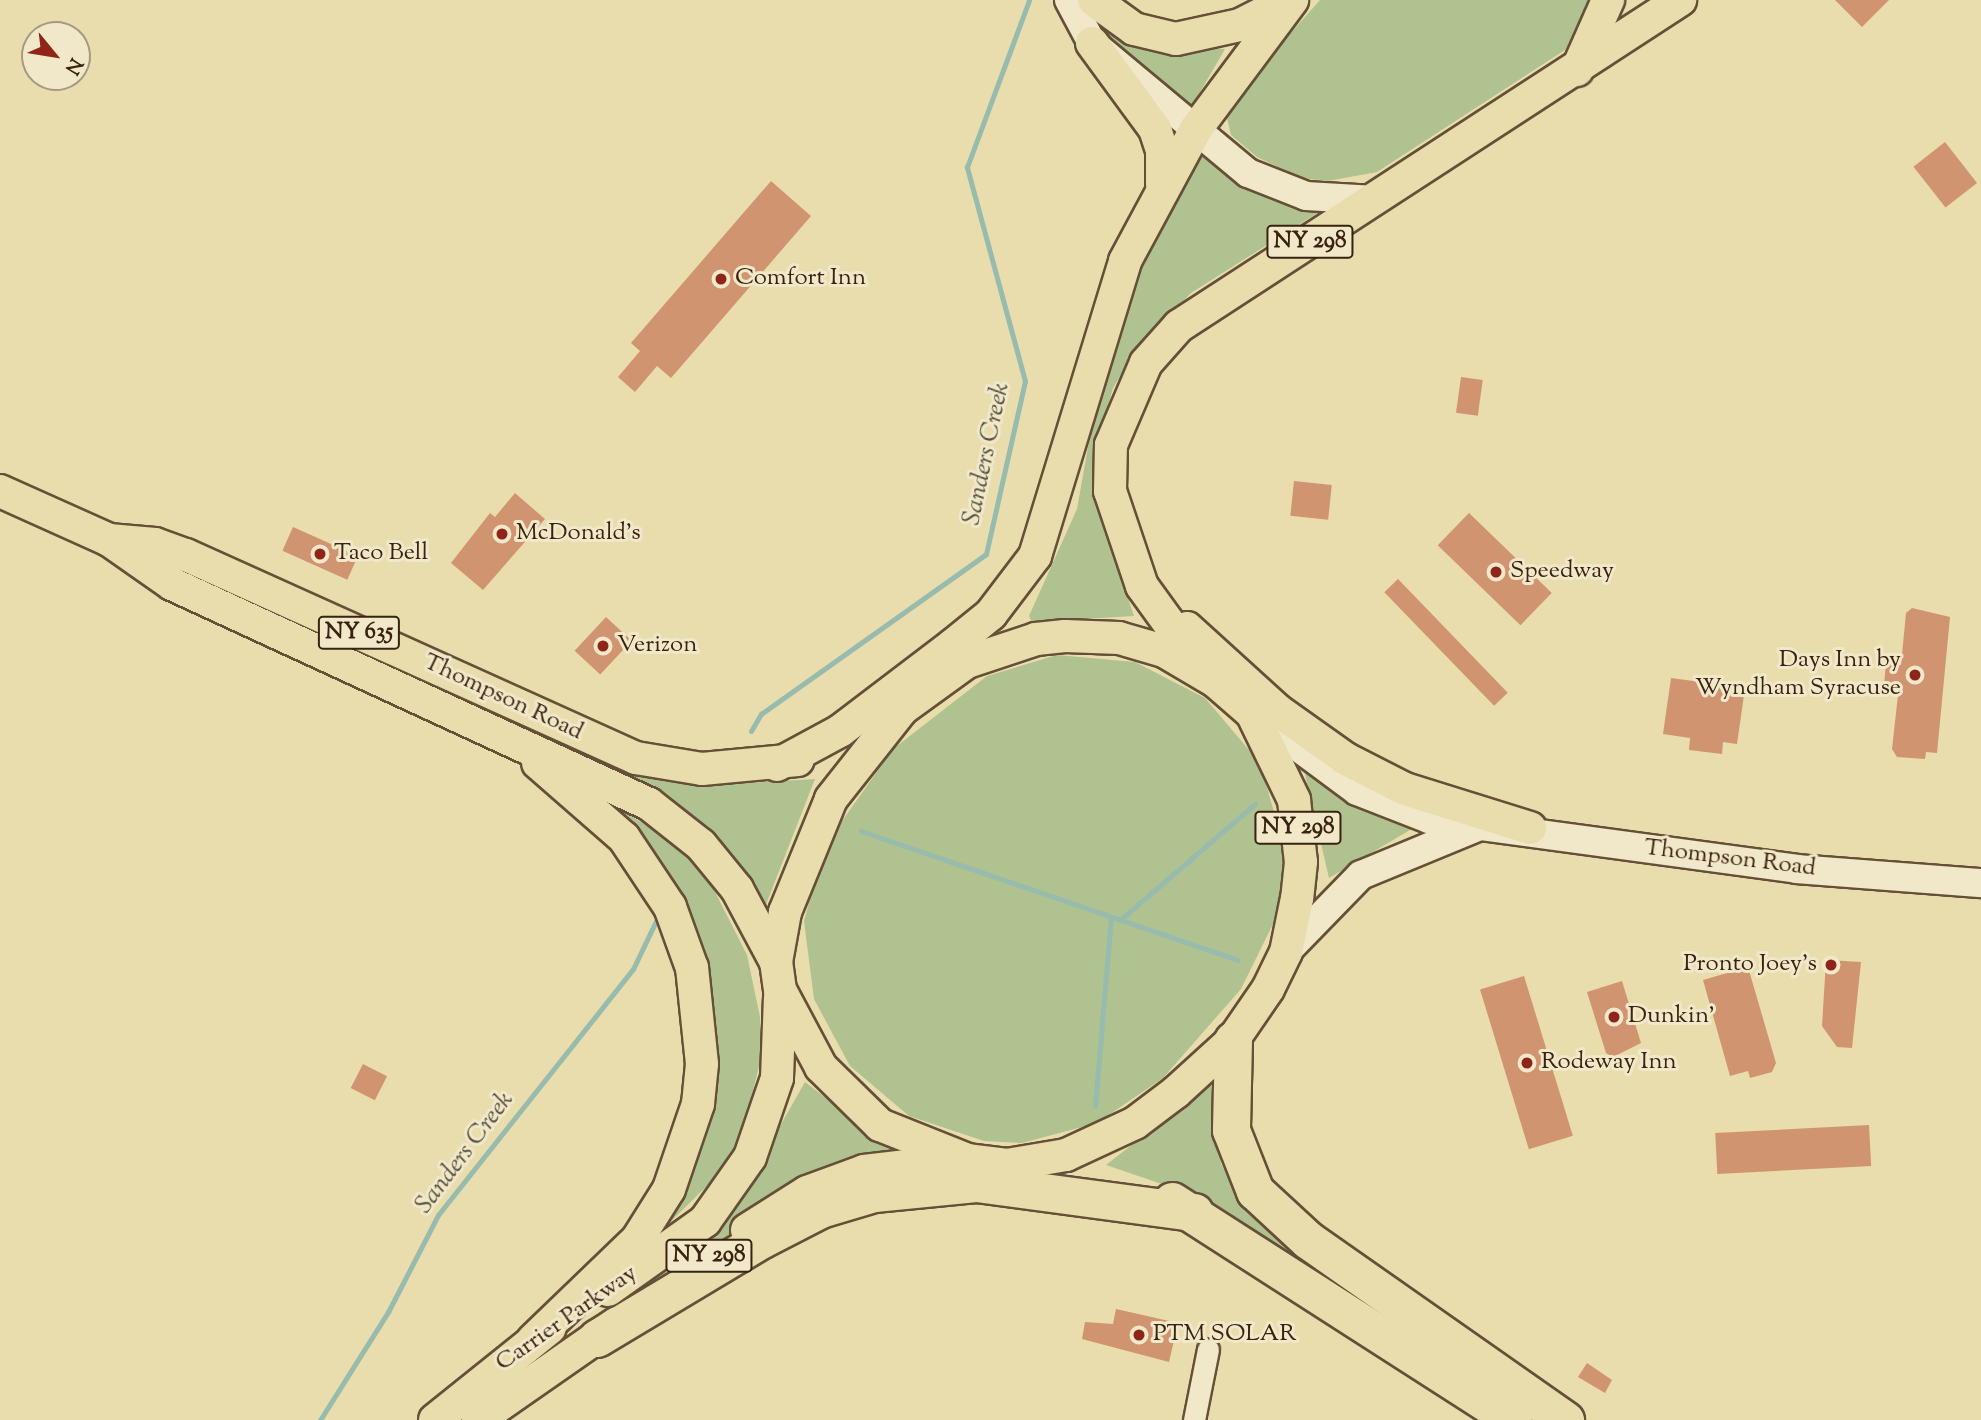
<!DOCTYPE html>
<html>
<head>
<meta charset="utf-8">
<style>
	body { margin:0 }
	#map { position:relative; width:1981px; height:1420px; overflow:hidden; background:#e9dcad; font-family:"Sorts Mill Goudy",serif }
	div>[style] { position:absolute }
	.green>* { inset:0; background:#b0c28f }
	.stream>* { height:5px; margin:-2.5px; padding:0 2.5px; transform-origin:2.5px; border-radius:2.5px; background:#97bbad }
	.building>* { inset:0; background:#d09471; transform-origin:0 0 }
	.roads { filter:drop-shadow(2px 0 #655037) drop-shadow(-2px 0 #655037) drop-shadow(0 2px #655037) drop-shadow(0 -2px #655037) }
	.street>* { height:21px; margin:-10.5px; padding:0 10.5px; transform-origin:10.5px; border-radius:10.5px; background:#f1e8ca }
	.secondary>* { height:28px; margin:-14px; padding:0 14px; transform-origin:14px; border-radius:14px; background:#f1e8ca }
	.primary>* { height:32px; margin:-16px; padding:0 16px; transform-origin:16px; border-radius:16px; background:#e9dcad }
	.highway>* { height:37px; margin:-18.5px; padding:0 18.5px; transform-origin:18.5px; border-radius:18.5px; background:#e9dcad }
	.dots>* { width:19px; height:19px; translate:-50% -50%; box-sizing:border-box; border:4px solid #f1e8ca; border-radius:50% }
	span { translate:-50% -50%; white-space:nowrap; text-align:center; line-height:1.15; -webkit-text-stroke:6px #f1e8ca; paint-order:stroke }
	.shield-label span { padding:2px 5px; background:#f1e8ca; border:2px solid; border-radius:5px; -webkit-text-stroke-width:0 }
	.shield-label { font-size:23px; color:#392210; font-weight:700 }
	.poi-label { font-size:24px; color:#392210 }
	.left { translate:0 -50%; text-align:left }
	.right { translate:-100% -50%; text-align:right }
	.street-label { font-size:24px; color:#392210 }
	.water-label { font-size:26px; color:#55503f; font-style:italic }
	.north { position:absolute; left:21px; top:21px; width:70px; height:70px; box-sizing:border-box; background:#f1e8ca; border:2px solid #a79980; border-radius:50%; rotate:120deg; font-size:19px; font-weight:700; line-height:28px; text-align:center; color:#392210 }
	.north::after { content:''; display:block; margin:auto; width:24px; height:32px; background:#8f2418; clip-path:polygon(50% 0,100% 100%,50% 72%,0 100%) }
</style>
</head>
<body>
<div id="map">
	<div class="green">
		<div style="clip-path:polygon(1320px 0,1595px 0,1565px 50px,1377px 172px,1328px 181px,1300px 178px,1257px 157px,1231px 135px,1227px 118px,1229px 103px)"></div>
		<div style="clip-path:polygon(1086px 13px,1174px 47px,1225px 49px,1189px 111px,1132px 69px)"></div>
		<div style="clip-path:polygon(1198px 154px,1272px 200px,1330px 205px,1191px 293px,1135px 351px,1113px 388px,1100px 435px,1098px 509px,1134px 616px,1032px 622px,1029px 616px,1077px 509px,1095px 408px,1127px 298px)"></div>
		<div style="clip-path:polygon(1057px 655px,1135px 662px,1205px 698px,1260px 763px,1282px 840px,1282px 881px,1276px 918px,1241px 989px,1163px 1078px,1097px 1123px,1022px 1143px,984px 1141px,909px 1116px,850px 1066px,814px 999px,804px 921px,825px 845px,893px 749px,987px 676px)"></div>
		<div style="clip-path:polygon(1311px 767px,1413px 825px,1410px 830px,1329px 878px,1304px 770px)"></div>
		<div style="clip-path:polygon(639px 768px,729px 784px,815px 779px,765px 907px,729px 852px,691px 816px,632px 781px)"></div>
		<div style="clip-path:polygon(615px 806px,681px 847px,712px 886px,747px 955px,760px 1017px,761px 1058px,741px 1140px,714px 1179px,655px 1237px,714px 1048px)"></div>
		<div style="clip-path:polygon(805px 1082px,901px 1156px,791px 1192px,695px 1259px,687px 1247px,763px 1156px)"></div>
		<div style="clip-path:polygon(1211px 1083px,1221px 1164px,1242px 1201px,1367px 1304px,1197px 1196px,1106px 1165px)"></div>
	</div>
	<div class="stream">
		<div style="left:751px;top:731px;width:20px;rotate:-60deg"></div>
		<div style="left:761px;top:714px;width:276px;rotate:-35.4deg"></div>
		<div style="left:986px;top:554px;width:177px;rotate:-77.3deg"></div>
		<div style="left:1025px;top:381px;width:222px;rotate:-105.2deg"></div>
		<div style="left:967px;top:167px;width:178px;rotate:-69.6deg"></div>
		<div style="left:861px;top:831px;width:398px;rotate:18.9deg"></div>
		<div style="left:1120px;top:920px;width:178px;rotate:-40.7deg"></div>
		<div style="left:1095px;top:1106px;width:190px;rotate:-85.2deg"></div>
		<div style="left:320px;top:1420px;width:128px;rotate:-57.8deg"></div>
		<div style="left:388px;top:1312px;width:109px;rotate:-62.7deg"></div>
		<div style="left:438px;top:1215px;width:314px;rotate:-51.6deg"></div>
		<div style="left:633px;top:969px;width:53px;rotate:-64.4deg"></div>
	</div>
	<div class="building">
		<div style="clip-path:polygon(1835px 0,1889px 0,1862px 27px)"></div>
		<div style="left:1945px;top:142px;width:52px;height:40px;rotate:52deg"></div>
		<div style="clip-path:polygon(771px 181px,811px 216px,671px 378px,657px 366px,635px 392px,618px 377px,640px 351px,631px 343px)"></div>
		<div style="left:1461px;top:377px;width:22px;height:36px;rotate:8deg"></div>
		<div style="left:1294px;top:481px;width:38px;height:35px;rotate:6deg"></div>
		<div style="clip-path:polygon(515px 493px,545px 519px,483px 590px,451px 563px,490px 513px,495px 517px)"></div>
		<div style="left:1469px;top:513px;width:115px;height:45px;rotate:44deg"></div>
		<div style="left:293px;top:527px;width:71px;height:26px;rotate:24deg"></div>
		<div style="left:1398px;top:579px;width:158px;height:19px;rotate:46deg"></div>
		<div style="clip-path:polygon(1912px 608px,1950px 617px,1937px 753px,1926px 752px,1925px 759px,1897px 757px,1892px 749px,1899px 686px,1884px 685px,1886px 663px,1901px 665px,1906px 613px)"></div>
		<div style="left:606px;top:617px;width:35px;height:46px;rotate:43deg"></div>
		<div style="clip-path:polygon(1671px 678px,1745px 688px,1737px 744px,1723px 742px,1722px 754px,1689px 750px,1690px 738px,1663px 734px)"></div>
		<div style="clip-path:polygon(1826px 960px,1861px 962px,1852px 1048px,1837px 1047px,1822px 1026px)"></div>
		<div style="clip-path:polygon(1748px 967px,1776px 1063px,1772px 1072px,1750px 1078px,1748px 1071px,1730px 1076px,1703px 980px)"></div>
		<div style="left:1524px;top:976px;width:167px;height:46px;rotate:73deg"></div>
		<div style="clip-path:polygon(1622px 981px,1641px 1043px,1613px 1057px,1606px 1053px,1587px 992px)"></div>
		<div style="left:363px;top:1064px;width:27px;height:27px;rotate:27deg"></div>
		<div style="left:1869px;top:1125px;width:41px;height:154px;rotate:87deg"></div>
		<div style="clip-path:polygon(1116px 1309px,1178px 1323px,1169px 1362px,1082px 1339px,1085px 1322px,1113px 1324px)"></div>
		<div style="clip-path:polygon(1587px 1363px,1612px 1380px,1605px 1393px,1578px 1377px)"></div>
	</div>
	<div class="roads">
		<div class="street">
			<div style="left:1194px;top:1420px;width:72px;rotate:-78.8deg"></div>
		</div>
		<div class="secondary">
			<div style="left:1069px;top:0;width:49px;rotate:61.9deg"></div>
			<div style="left:1092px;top:43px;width:203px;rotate:39.8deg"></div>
			<div style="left:1248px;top:173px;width:62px;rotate:21.6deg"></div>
			<div style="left:1306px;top:196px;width:69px;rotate:3.3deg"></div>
			<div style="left:1252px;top:713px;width:131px;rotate:36.6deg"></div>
			<div style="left:1357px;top:791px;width:77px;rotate:21.3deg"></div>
			<div style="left:1429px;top:819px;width:371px;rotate:7.7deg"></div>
			<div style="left:1797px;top:869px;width:185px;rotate:4.4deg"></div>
			<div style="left:1286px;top:952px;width:107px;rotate:-45.8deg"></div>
			<div style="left:1361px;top:875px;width:123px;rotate:-22.4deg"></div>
		</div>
		<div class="primary">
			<div style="left:1094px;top:0;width:49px;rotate:35.9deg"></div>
			<div style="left:1134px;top:29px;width:43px;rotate:13.4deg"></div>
			<div style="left:1176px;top:39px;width:66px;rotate:-12.3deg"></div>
			<div style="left:1240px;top:25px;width:44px;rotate:-27.1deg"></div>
			<div style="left:1092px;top:43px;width:107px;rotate:53.8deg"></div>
			<div style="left:1155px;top:129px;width:22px;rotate:72deg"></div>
			<div style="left:1162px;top:150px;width:34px;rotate:90deg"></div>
			<div style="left:1577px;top:70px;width:77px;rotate:-66.1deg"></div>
			<div style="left:0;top:491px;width:120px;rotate:24.2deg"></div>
			<div style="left:109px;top:540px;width:77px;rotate:34.9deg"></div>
			<div style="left:172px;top:584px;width:525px;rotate:24.76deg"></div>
			<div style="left:649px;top:804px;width:66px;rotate:38.3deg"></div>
			<div style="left:701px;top:845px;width:57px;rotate:50.7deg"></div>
			<div style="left:737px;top:889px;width:83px;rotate:61.9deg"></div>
			<div style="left:109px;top:540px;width:46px;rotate:5deg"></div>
			<div style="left:155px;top:544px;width:33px;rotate:20deg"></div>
			<div style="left:186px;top:555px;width:494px;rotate:24.3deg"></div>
			<div style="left:636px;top:758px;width:67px;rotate:9.5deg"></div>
			<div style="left:702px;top:769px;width:96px;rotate:-5.4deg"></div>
			<div style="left:1187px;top:628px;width:122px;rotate:42.3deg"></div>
			<div style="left:1277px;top:710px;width:85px;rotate:35.4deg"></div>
			<div style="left:1346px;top:759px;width:66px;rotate:27deg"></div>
			<div style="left:1405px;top:789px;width:131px;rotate:17.3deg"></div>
			<div style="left:1065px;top:636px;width:54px;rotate:2.1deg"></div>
			<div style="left:1119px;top:638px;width:47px;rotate:16.1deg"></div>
			<div style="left:1164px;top:651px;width:59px;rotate:30.5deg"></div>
			<div style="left:1215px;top:681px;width:49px;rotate:40.9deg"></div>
			<div style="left:1252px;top:713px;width:97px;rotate:64.2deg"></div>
			<div style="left:1294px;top:800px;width:62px;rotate:83.6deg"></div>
			<div style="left:1301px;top:862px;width:36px;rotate:96deg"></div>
			<div style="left:1297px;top:898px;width:55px;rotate:101.5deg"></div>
			<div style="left:1286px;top:952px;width:41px;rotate:115.9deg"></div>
			<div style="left:1268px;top:989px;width:62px;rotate:124.5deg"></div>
			<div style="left:1233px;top:1040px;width:77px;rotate:137.6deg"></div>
			<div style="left:1176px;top:1092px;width:51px;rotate:142.9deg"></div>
			<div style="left:1135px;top:1123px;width:76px;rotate:155.1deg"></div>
			<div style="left:1066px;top:1155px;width:60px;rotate:170.4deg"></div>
			<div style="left:1007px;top:1165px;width:39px;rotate:-173deg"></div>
			<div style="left:968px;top:1160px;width:95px;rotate:-158.3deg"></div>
			<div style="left:880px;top:1125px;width:83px;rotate:-135.5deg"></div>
			<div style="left:821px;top:1067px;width:87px;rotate:-118deg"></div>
			<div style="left:780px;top:990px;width:28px;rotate:-98deg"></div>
			<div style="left:776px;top:962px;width:51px;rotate:-79.8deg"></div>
			<div style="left:785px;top:912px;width:122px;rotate:-67.8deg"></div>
			<div style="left:831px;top:799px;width:115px;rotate:-51.7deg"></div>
			<div style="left:902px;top:709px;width:80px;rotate:-35.9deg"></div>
			<div style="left:967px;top:662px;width:73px;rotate:-18.4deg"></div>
			<div style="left:1036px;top:639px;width:29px;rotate:-6deg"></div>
			<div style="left:1197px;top:662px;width:94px;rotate:-125.9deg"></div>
			<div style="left:1142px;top:586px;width:100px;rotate:-108.6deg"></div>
			<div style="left:1110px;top:491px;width:46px;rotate:-88.8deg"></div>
			<div style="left:1111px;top:445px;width:89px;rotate:-66.9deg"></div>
			<div style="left:1146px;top:363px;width:50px;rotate:-48.3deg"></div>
			<div style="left:1179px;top:326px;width:598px;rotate:-33.05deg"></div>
			<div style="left:777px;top:765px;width:72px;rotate:-28.4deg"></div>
			<div style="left:840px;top:731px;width:142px;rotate:-37.3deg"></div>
			<div style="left:953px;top:645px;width:49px;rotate:-39.2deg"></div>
			<div style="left:991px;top:614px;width:73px;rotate:-52.8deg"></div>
			<div style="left:1035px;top:556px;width:308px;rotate:-73deg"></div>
			<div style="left:1125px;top:261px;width:150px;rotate:-61.7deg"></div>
			<div style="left:1196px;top:129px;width:161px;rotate:-53.3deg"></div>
			<div style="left:747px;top:1230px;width:71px;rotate:-32.3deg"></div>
			<div style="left:807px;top:1192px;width:61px;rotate:-20.2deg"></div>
			<div style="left:864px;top:1171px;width:86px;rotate:-6.7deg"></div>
			<div style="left:608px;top:1290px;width:119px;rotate:-35.4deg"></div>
			<div style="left:705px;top:1221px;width:78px;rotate:-54.9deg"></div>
			<div style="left:750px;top:1157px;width:83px;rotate:-71.1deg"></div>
			<div style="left:777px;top:1078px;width:80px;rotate:-87.9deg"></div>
			<div style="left:533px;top:1340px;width:144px;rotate:-43.9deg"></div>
			<div style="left:637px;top:1240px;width:60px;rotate:-57.9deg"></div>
			<div style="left:669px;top:1189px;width:90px;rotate:-71.2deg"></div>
			<div style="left:698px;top:1104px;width:40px;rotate:-84.3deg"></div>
			<div style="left:702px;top:1064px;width:97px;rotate:-95.9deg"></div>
			<div style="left:692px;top:968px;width:65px;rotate:-109.8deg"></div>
			<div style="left:670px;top:907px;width:83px;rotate:-123.7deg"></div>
			<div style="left:624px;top:838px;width:114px;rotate:-138.9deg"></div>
			<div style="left:435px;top:1420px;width:147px;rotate:-38.7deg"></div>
			<div style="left:478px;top:1420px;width:169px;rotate:-34.9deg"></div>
		</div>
		<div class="highway">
			<div style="left:1233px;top:1040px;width:90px;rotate:91.3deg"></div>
			<div style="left:1231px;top:1130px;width:66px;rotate:68.5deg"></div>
			<div style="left:1255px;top:1191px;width:72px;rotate:42.8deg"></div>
			<div style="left:1308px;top:1240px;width:314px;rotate:35deg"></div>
			<div style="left:1172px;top:1201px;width:405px;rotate:32.7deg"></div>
			<div style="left:597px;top:1338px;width:192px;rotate:-31deg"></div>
			<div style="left:762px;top:1239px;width:65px;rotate:-27.3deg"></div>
			<div style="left:820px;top:1209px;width:56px;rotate:-16.5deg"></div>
			<div style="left:874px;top:1193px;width:102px;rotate:-5.6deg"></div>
			<div style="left:976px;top:1183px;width:220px;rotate:7.6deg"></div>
		</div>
	</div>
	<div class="dots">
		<div style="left:721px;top:279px;background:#8f2418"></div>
		<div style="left:502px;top:534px;background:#8f2418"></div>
		<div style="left:320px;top:554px;background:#8f2418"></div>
		<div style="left:1496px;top:572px;background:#8f2418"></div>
		<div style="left:603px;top:646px;background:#8f2418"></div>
		<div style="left:1915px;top:675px;background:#8f2418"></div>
		<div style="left:1831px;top:965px;background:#8f2418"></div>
		<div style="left:1614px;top:1017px;background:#8f2418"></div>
		<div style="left:1527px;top:1063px;background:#8f2418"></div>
		<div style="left:1139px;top:1335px;background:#8f2418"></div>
	</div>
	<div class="shield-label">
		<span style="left:1310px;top:242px">NY 298</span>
		<span style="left:359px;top:633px">NY 635</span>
		<span style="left:1298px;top:828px">NY 298</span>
		<span style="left:709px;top:1256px">NY 298</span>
	</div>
	<div class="poi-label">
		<span class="left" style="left:735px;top:279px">Comfort Inn</span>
		<span class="left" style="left:516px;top:534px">McDonald's</span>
		<span class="left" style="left:334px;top:554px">Taco Bell</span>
		<span class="left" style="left:1510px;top:572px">Speedway</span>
		<span class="left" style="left:617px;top:646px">Verizon</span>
		<span class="right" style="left:1901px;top:675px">Days Inn by<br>Wyndham Syracuse</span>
		<span class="right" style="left:1817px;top:965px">Pronto Joey's</span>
		<span class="left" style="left:1628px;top:1017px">Dunkin'</span>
		<span class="left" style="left:1541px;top:1063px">Rodeway Inn</span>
		<span class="left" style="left:1153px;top:1335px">PTM SOLAR</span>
	</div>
	<div class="street-label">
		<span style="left:503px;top:698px;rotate:25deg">Thompson Road</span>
		<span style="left:1730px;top:859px;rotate:7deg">Thompson Road</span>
		<span style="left:567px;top:1319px;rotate:-35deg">Carrier Parkway</span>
	</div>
	<div class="water-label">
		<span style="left:987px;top:454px;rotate:-78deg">Sanders Creek</span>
		<span style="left:465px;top:1153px;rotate:-53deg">Sanders Creek</span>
	</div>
	<div class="north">N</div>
</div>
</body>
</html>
